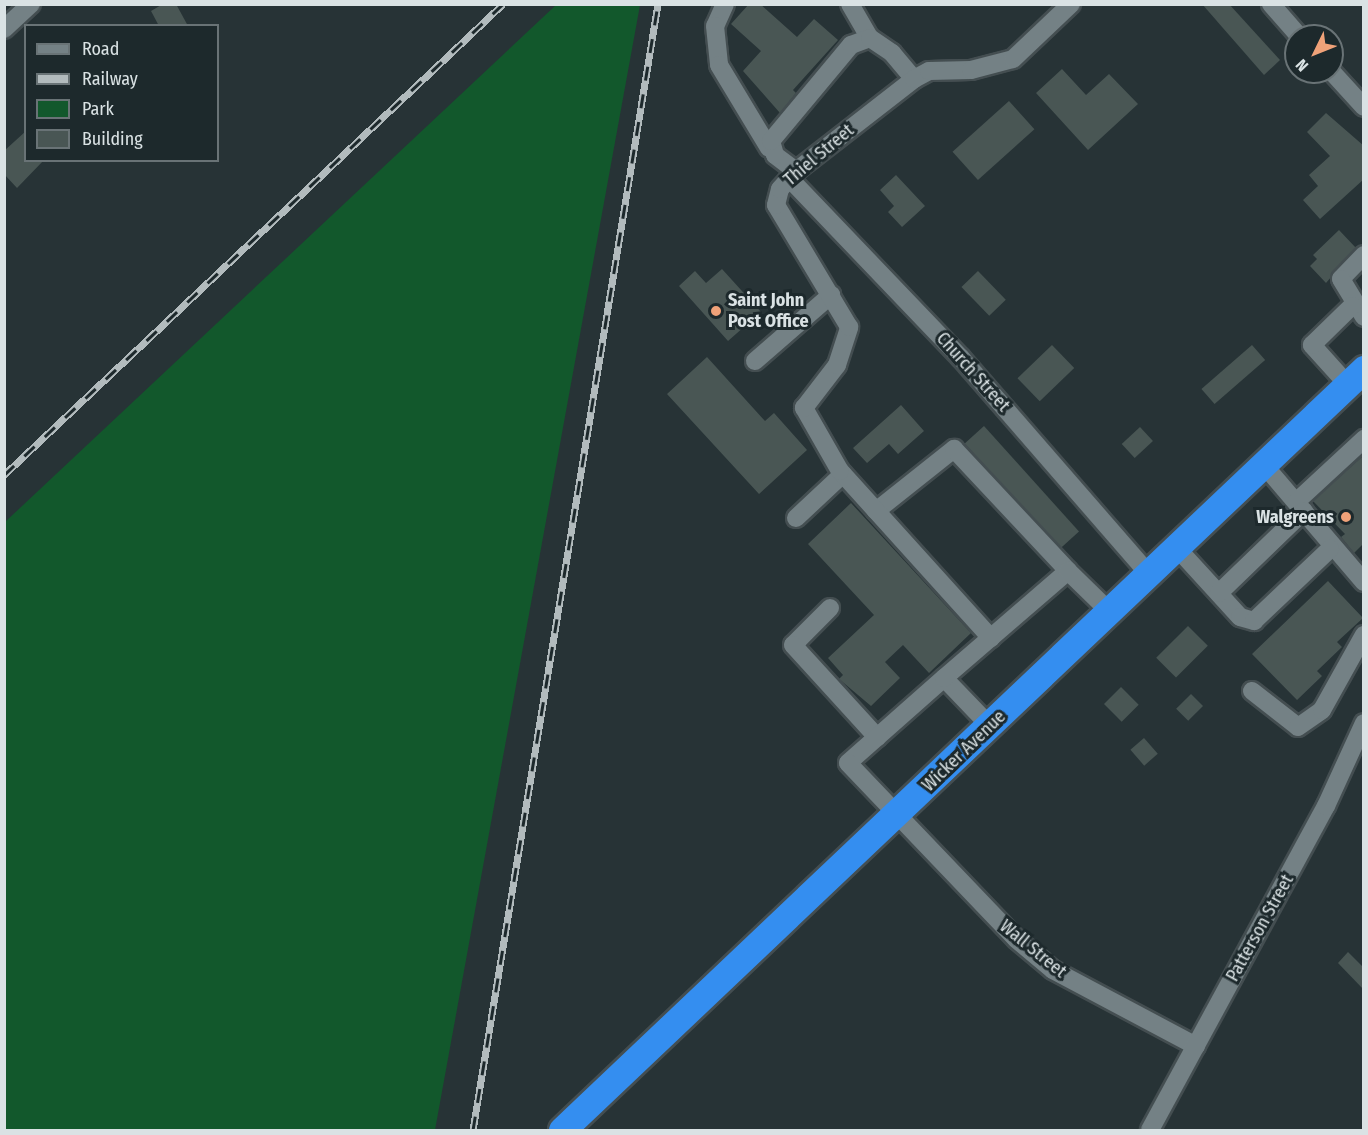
<!DOCTYPE html>
<html>
<head>
<meta charset="utf-8">
<style>
	body { margin:0 }
	#map { position:relative; width:1368px; height:1135px; overflow:hidden; background:#273336; font-family:"Fira Sans Condensed",sans-serif }
	div>[style] { position:absolute }
	.green>* { inset:0; background:#12582c }
	.building>* { inset:0; background:#495654; transform-origin:0 0 }
	.roads { filter:drop-shadow(2px 0 #444e51) drop-shadow(-2px 0 #444e51) drop-shadow(0 2px #444e51) drop-shadow(0 -2px #444e51) }
	.minor>* { height:18px; margin:-9px; padding:0 9px; transform-origin:9px; border-radius:9px; background:#748185 }
	.highway>* { height:27px; margin:-13.5px; padding:0 13.5px; transform-origin:13.5px; border-radius:13.5px; background:#348ef0 }
	.rail>* { height:7px; margin-top:-3.5px; transform-origin:0; background:repeating-linear-gradient(90deg,#1d292c 0 14px,#b2bbbd 0 28px); box-sizing:border-box; border-block:2px solid #b2bbbd }
	.dots>* { width:16px; height:16px; translate:-50% -50%; box-sizing:border-box; border:3px solid #1d292c; border-radius:50% }
	span { translate:-50% -50%; white-space:nowrap; text-align:center; line-height:1.15; -webkit-text-stroke:6px #1d292c; paint-order:stroke }
	.street-label { font-size:18px; color:#dae2e4 }
	.poi-label { font-size:18px; color:#dae2e4; font-weight:700 }
	.left { translate:0 -50%; text-align:left }
	.right { translate:-100% -50%; text-align:right }
	.frame { position:absolute; inset:0; border:6px solid #dae2e4; pointer-events:none }
	.legend { position:absolute; left:24px; top:24px; width:195px; height:138px; box-sizing:border-box; background:#1d292c; border:2px solid #697376; margin:0; padding:8px 10px; list-style:none; font-size:18px; color:#dae2e4 }
	.legend li { display:flex; align-items:center; gap:12px; height:30px }
	.legend b { width:30px; border:2px solid #697376 }
	.north { position:absolute; left:1284px; top:24px; width:60px; height:60px; box-sizing:border-box; background:#1d292c; border:2px solid #697376; border-radius:50%; rotate:227deg; font-size:16px; font-weight:700; line-height:24px; text-align:center; color:#dae2e4 }
	.north::after { content:''; display:block; margin:auto; width:21px; height:27px; background:#f0a279; clip-path:polygon(50% 0,100% 100%,50% 72%,0 100%) }
</style>
</head>
<body>
<div id="map">
	<div class="green">
		<div style="clip-path:polygon(556px 5px,640px 5px,435px 1130px,5px 1130px,5px 522px)"></div>
	</div>
	<div class="building">
		<div style="clip-path:polygon(163px 4px,176px 4px,188px 26px,159px 26px,151px 11px)"></div>
		<div style="clip-path:polygon(749px 4px,760px 4px,797px 37px,814px 19px,838px 40px,793px 90px,796px 93px,780px 113px,743px 71px,761px 51px,731px 24px)"></div>
		<div style="clip-path:polygon(1202px 4px,1229px 4px,1280px 60px,1264px 75px)"></div>
		<div style="clip-path:polygon(1062px 69px,1086px 95px,1109px 74px,1138px 104px,1088px 150px,1036px 93px)"></div>
		<div style="left:1009px;top:101px;width:38px;height:76px;rotate:48deg"></div>
		<div style="clip-path:polygon(1326px 113px,1364px 146px,1364px 179px,1320px 219px,1303px 200px,1318px 186px,1309px 175px,1330px 156px,1307px 132px)"></div>
		<div style="clip-path:polygon(26px 131px,26px 160px,44px 160px,17px 188px,4px 174px,4px 151px)"></div>
		<div style="clip-path:polygon(896px 175px,925px 206px,902px 227px,888px 212px,894px 206px,880px 190px)"></div>
		<div style="clip-path:polygon(1339px 230px,1356px 248px,1326px 283px,1310px 266px,1317px 259px,1313px 255px)"></div>
		<div style="clip-path:polygon(722px 269px,761px 312px,728px 341px,679px 286px,695px 271px,706px 283px)"></div>
		<div style="left:978px;top:271px;width:40px;height:23px;rotate:46deg"></div>
		<div style="left:1052px;top:345px;width:32px;height:48px;rotate:46deg"></div>
		<div style="left:1252px;top:345px;width:20px;height:67px;rotate:49deg"></div>
		<div style="clip-path:polygon(707px 357px,765px 421px,774px 413px,807px 450px,759px 494px,667px 394px)"></div>
		<div style="clip-path:polygon(901px 405px,924px 431px,898px 454px,889px 444px,867px 463px,853px 448px)"></div>
		<div style="left:984px;top:426px;width:142px;height:26px;rotate:48deg"></div>
		<div style="left:1140px;top:427px;width:19px;height:25px;rotate:47deg"></div>
		<div style="clip-path:polygon(1364px 455px,1364px 543px,1354px 553px,1341px 537px,1345px 534px,1313px 501px)"></div>
		<div style="clip-path:polygon(851px 503px,971px 633px,929px 673px,903px 645px,885px 662px,900px 678px,871px 706px,839px 679px,843px 675px,828px 658px,874px 615px,808px 544px)"></div>
		<div style="clip-path:polygon(1328px 581px,1363px 618px,1337px 642px,1342px 647px,1317px 671px,1322px 676px,1297px 700px,1252px 654px)"></div>
		<div style="left:1188px;top:626px;width:28px;height:45px;rotate:45deg"></div>
		<div style="left:1121px;top:687px;width:25px;height:24px;rotate:45deg"></div>
		<div style="left:1191px;top:694px;width:17px;height:21px;rotate:45deg"></div>
		<div style="left:1144px;top:738px;width:21px;height:18px;rotate:49deg"></div>
		<div style="clip-path:polygon(1348px 952px,1364px 968px,1364px 990px,1338px 963px)"></div>
	</div>
	<div class="roads">
		<div class="minor">
			<div style="left:725px;top:4px;width:24px;rotate:114deg"></div>
			<div style="left:715px;top:26px;width:39px;rotate:84deg"></div>
			<div style="left:719px;top:65px;width:97px;rotate:58.9deg"></div>
			<div style="left:850px;top:4px;width:39px;rotate:60deg"></div>
			<div style="left:1271px;top:4px;width:43px;rotate:48.8deg"></div>
			<div style="left:4px;top:29px;width:37px;rotate:-43deg"></div>
			<div style="left:1332px;top:72px;width:47px;rotate:47.6deg"></div>
			<div style="left:796px;top:171px;width:26px;rotate:-143deg"></div>
			<div style="left:775px;top:155px;width:15px;rotate:-106deg"></div>
			<div style="left:771px;top:141px;width:125px;rotate:-50.2deg"></div>
			<div style="left:851px;top:45px;width:20px;rotate:-20deg"></div>
			<div style="left:870px;top:38px;width:27px;rotate:34deg"></div>
			<div style="left:892px;top:53px;width:34px;rotate:50deg"></div>
			<div style="left:789px;top:178px;width:249px;rotate:46.3deg"></div>
			<div style="left:961px;top:358px;width:286px;rotate:49deg"></div>
			<div style="left:1364px;top:255px;width:33px;rotate:134deg"></div>
			<div style="left:1341px;top:279px;width:44px;rotate:58.8deg"></div>
			<div style="left:755px;top:361px;width:101px;rotate:-41deg"></div>
			<div style="left:1348px;top:385px;width:54px;rotate:-132deg"></div>
			<div style="left:1312px;top:345px;width:56px;rotate:-44.3deg"></div>
			<div style="left:1264px;top:465px;width:154px;rotate:49.5deg"></div>
			<div style="left:1296px;top:502px;width:93px;rotate:-42.8deg"></div>
			<div style="left:876px;top:511px;width:100px;rotate:-38.5deg"></div>
			<div style="left:954px;top:449px;width:167px;rotate:46.9deg"></div>
			<div style="left:796px;top:518px;width:64px;rotate:-43.1deg"></div>
			<div style="left:1177px;top:548px;width:93px;rotate:47.6deg"></div>
			<div style="left:1240px;top:617px;width:15px;rotate:16deg"></div>
			<div style="left:1254px;top:621px;width:105px;rotate:-43.5deg"></div>
			<div style="left:1219px;top:593px;width:118px;rotate:-44deg"></div>
			<div style="left:830px;top:608px;width:52px;rotate:135deg"></div>
			<div style="left:793px;top:645px;width:125px;rotate:47.6deg"></div>
			<div style="left:991px;top:638px;width:225px;rotate:-132.1deg"></div>
			<div style="left:840px;top:471px;width:73px;rotate:-119.7deg"></div>
			<div style="left:804px;top:408px;width:54px;rotate:-52.5deg"></div>
			<div style="left:837px;top:365px;width:40px;rotate:-72deg"></div>
			<div style="left:849px;top:327px;width:142px;rotate:-120.9deg"></div>
			<div style="left:776px;top:205px;width:16px;rotate:-76deg"></div>
			<div style="left:780px;top:189px;width:24px;rotate:-48deg"></div>
			<div style="left:796px;top:171px;width:150px;rotate:-37.9deg"></div>
			<div style="left:914px;top:79px;width:17px;rotate:-28deg"></div>
			<div style="left:929px;top:71px;width:42px;rotate:-1.4deg"></div>
			<div style="left:971px;top:70px;width:43px;rotate:-14.7deg"></div>
			<div style="left:1013px;top:59px;width:80px;rotate:-43.5deg"></div>
			<div style="left:944px;top:678px;width:128px;rotate:138.5deg"></div>
			<div style="left:848px;top:763px;width:243px;rotate:46.3deg"></div>
			<div style="left:1016px;top:939px;width:48px;rotate:40deg"></div>
			<div style="left:1053px;top:970px;width:162px;rotate:28deg"></div>
			<div style="left:1252px;top:691px;width:58px;rotate:38deg"></div>
			<div style="left:1298px;top:727px;width:29px;rotate:-35deg"></div>
			<div style="left:1322px;top:710px;width:86px;rotate:-60.8deg"></div>
			<div style="left:990px;top:726px;width:66px;rotate:-133.8deg"></div>
			<div style="left:944px;top:678px;width:164px;rotate:-40.8deg"></div>
			<div style="left:1068px;top:571px;width:59px;rotate:44.3deg"></div>
			<div style="left:1150px;top:1130px;width:369px;rotate:-61.5deg"></div>
			<div style="left:1326px;top:806px;width:91px;rotate:-65.4deg"></div>
		</div>
		<div class="highway">
			<div style="left:562px;top:1130px;width:1106px;rotate:-43.5deg"></div>
		</div>
	</div>
	<div class="rail">
		<div style="left:4px;top:475px;width:686px;rotate:-43.35deg"></div>
		<div style="left:473px;top:1130px;width:1141px;rotate:-80.67deg"></div>
	</div>
	<div class="dots">
		<div style="left:716px;top:311px;background:#f0a279"></div>
		<div style="left:1346px;top:517px;background:#f0a279"></div>
	</div>
	<div class="street-label">
		<span style="left:819px;top:155px;rotate:-40deg">Thiel Street</span>
		<span style="left:973px;top:372px;rotate:48deg">Church Street</span>
		<span style="left:964px;top:751px;rotate:-44deg">Wicker Avenue</span>
		<span style="left:1260px;top:928px;rotate:-61deg">Patterson Street</span>
		<span style="left:1033px;top:949px;rotate:39deg">Wall Street</span>
	</div>
	<div class="poi-label">
		<span class="left" style="left:728px;top:311px">Saint John<br>Post Office</span>
		<span class="right" style="left:1334px;top:517px">Walgreens</span>
	</div>
	<div class="frame"></div>
	<ul class="legend">
	<li><b style="height:8px;background:#748185"></b>Road</li>
	<li><b style="height:8px;background:#b2bbbd"></b>Railway</li>
	<li><b style="height:16px;background:#12582c"></b>Park</li>
	<li><b style="height:16px;background:#495654"></b>Building</li>
	</ul>
	<div class="north">N</div>
</div>
</body>
</html>
